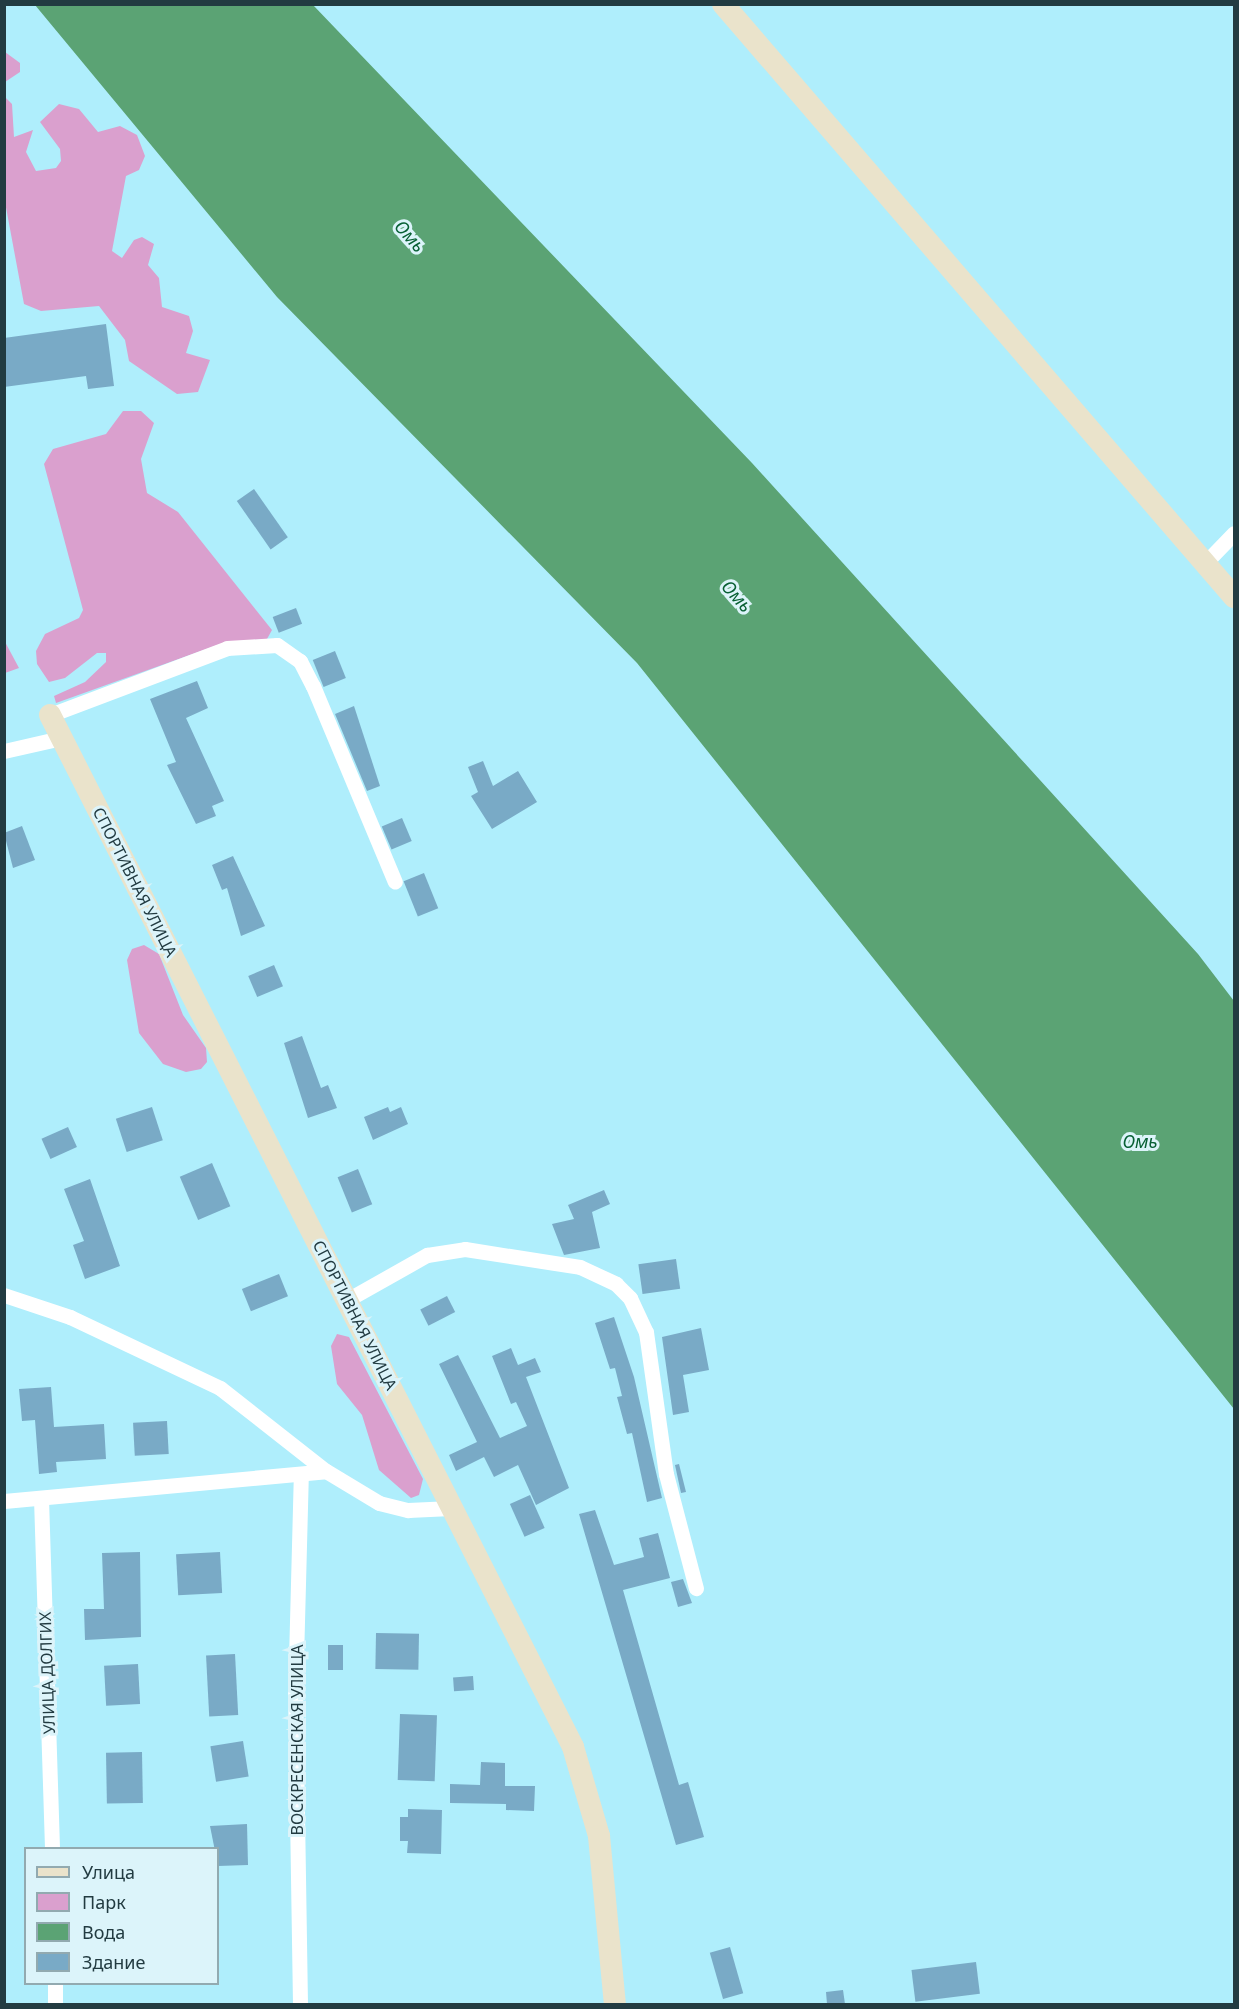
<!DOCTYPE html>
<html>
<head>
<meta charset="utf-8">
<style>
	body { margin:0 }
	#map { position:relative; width:1239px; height:2009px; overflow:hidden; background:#afeefc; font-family:"Noto Sans",sans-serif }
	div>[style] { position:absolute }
	.green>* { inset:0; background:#daa0ce }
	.water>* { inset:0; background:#5ba374 }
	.building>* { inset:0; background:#79aac6; transform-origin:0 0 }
	.street>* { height:15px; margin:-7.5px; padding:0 7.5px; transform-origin:7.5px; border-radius:7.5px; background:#fff }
	.secondary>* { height:22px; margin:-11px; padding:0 11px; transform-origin:11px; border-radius:11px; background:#eae3cb }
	span { translate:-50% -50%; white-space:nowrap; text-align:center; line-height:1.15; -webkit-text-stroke:6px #dcf4fa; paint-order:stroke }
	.street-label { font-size:16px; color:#223b41 }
	.water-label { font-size:18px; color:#086034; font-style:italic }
	.frame { position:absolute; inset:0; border:6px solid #223b41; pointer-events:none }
	.legend { position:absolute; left:24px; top:1847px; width:195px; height:138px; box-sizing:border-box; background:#dcf4fa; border:2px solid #92aab0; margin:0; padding:8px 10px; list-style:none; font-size:18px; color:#223b41 }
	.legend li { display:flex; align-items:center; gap:12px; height:30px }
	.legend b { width:30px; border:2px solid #92aab0 }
</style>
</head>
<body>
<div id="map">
	<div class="green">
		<div style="clip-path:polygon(5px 52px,20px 63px,20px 72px,5px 82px)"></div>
		<div style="clip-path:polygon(5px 97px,12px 104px,14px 137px,33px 130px,26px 152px,36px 171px,56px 168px,61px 161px,60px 149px,40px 122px,59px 104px,79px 109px,98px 132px,120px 126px,137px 135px,145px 156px,139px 170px,126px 176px,112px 251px,122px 258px,134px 240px,142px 237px,154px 244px,148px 265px,159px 278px,162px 307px,189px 316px,193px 331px,186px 353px,210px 360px,198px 392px,177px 394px,129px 361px,125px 340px,99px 306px,41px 311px,24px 304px,5px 202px)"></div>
		<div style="clip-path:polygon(123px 411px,141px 411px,154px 423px,141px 459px,147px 493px,178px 512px,272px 630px,267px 639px,226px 642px,56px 703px,54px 696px,85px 682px,106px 662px,106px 653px,97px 653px,65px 678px,49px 682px,37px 664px,36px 651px,45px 634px,79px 618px,83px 610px,44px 464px,53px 449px,106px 434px)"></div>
		<div style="clip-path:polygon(4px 640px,19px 668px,5px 673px,4px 673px)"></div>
		<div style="clip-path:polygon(144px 945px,159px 954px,183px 1015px,206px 1048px,207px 1062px,201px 1069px,186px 1072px,163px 1064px,139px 1033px,127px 960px,132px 949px)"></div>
		<div style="clip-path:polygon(337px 1334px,349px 1337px,423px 1479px,419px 1495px,411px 1498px,379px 1470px,362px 1415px,337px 1384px,331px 1346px)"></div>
	</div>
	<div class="water">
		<div style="clip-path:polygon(35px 5px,313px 5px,752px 463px,1198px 954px,1234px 1001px,1234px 1409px,637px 663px,277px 297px)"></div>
	</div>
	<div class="building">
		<div style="clip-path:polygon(106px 324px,114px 386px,88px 389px,86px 376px,4px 387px,4px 338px)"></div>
		<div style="left:254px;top:489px;width:59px;height:21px;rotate:55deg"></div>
		<div style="left:296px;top:608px;width:17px;height:25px;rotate:69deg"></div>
		<div style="left:335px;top:651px;width:29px;height:24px;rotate:68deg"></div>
		<div style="clip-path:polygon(197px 681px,208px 708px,186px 718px,224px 801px,212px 806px,216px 816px,196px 824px,167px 765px,176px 762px,150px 699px)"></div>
		<div style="clip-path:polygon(354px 706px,380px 786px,367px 791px,335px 714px)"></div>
		<div style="clip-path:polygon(483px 761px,493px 786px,518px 771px,537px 802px,492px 829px,471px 796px,478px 792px,468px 767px)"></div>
		<div style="left:402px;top:818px;width:25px;height:22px;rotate:67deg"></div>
		<div style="clip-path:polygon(22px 826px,35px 860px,13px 868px,4px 833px)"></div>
		<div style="clip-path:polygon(233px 856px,265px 926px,241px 936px,227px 888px,222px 890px,212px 865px)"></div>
		<div style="left:424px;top:873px;width:38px;height:22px;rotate:68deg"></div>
		<div style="left:274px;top:965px;width:23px;height:28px;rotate:67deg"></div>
		<div style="clip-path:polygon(302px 1036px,321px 1088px,328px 1085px,337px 1108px,308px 1118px,284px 1043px)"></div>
		<div style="left:152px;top:1107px;width:35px;height:38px;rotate:72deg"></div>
		<div style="clip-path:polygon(388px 1107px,390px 1112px,401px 1107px,408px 1124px,373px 1140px,364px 1117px)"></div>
		<div style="left:68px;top:1127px;width:22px;height:29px;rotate:66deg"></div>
		<div style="left:212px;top:1163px;width:47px;height:35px;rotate:67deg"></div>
		<div style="left:358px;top:1169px;width:38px;height:22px;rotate:68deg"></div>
		<div style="clip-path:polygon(90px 1179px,120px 1266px,85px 1279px,73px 1245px,84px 1241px,64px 1189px)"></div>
		<div style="clip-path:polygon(604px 1190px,610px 1204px,592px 1212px,600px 1248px,564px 1255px,552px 1224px,574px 1219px,568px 1205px)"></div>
		<div style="left:676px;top:1259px;width:30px;height:38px;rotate:82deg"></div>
		<div style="left:279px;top:1274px;width:24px;height:40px;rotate:68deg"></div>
		<div style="left:447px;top:1296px;width:18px;height:30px;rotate:63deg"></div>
		<div style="clip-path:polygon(614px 1317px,634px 1377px,662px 1498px,647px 1502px,632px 1433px,627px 1434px,617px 1397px,622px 1396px,615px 1368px,610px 1369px,595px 1323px)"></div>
		<div style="clip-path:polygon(701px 1328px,709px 1370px,683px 1375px,689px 1412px,673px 1415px,662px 1337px)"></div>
		<div style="clip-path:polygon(511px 1348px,518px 1365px,535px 1358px,541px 1372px,526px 1377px,569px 1488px,536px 1505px,518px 1465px,494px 1477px,484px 1457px,456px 1471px,449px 1455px,477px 1442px,439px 1364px,458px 1355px,500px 1438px,527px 1426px,516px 1402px,511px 1404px,492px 1356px)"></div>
		<div style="clip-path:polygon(51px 1387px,54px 1427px,104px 1424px,106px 1459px,56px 1462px,57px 1472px,39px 1474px,35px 1420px,22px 1421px,19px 1389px)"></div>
		<div style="left:167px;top:1421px;width:33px;height:34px;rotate:87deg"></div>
		<div style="clip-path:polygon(679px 1464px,686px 1492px,681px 1493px,675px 1465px)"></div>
		<div style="left:530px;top:1495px;width:36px;height:22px;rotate:66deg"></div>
		<div style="clip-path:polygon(595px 1510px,614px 1565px,644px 1557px,639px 1538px,658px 1533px,670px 1578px,623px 1590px,679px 1785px,688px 1782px,704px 1837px,676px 1845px,579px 1514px)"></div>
		<div style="clip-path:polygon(140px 1552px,141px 1637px,85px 1640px,84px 1609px,104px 1609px,102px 1553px)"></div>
		<div style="left:220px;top:1552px;width:41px;height:44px;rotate:87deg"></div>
		<div style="clip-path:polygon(683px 1579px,692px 1603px,678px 1607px,671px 1582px)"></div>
		<div style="left:376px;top:1633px;width:43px;height:36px;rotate:1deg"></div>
		<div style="left:328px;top:1645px;width:15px;height:25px"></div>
		<div style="left:235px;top:1654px;width:61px;height:29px;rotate:87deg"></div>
		<div style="left:138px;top:1664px;width:40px;height:34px;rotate:87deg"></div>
		<div style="left:473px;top:1676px;width:14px;height:20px;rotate:86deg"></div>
		<div style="left:400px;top:1714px;width:37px;height:66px;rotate:2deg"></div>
		<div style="left:243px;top:1741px;width:36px;height:33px;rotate:81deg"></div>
		<div style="left:142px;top:1752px;width:51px;height:36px;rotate:89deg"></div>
		<div style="clip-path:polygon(481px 1762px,505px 1763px,505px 1786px,535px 1786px,534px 1811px,506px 1810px,506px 1804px,450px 1803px,450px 1784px,480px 1785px)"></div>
		<div style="clip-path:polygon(408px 1809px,442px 1810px,441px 1854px,407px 1853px,408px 1841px,400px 1841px,400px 1817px,408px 1817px)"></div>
		<div style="clip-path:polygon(247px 1824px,248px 1865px,218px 1866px,210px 1826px)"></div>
		<div style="left:730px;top:1947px;width:48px;height:21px;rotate:74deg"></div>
		<div style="left:976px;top:1962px;width:32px;height:65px;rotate:83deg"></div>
		<div style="clip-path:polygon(843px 1990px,845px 2004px,827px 2004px,826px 1992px)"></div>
	</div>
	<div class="street">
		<div style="left:1206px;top:562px;width:40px;rotate:-46deg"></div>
		<div style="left:50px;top:715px;width:189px;rotate:-20.7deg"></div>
		<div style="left:227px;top:648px;width:50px;rotate:-3.4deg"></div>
		<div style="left:277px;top:645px;width:28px;rotate:35deg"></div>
		<div style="left:300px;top:661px;width:28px;rotate:63deg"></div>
		<div style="left:313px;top:686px;width:212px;rotate:67.3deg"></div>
		<div style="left:4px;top:751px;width:58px;rotate:-12.8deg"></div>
		<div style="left:4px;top:1295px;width:70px;rotate:18.4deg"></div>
		<div style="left:70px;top:1317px;width:166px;rotate:25.3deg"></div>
		<div style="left:220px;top:1388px;width:135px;rotate:38.1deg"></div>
		<div style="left:326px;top:1471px;width:62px;rotate:31.1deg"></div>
		<div style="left:379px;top:1503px;width:30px;rotate:14deg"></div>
		<div style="left:408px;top:1510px;width:43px;rotate:-2.7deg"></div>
		<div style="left:347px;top:1300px;width:92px;rotate:-29.4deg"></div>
		<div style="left:427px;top:1255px;width:38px;rotate:-9deg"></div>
		<div style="left:465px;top:1249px;width:116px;rotate:8.9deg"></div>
		<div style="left:580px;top:1267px;width:40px;rotate:25deg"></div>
		<div style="left:616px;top:1284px;width:20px;rotate:45deg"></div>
		<div style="left:630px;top:1298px;width:38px;rotate:65deg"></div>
		<div style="left:646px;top:1332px;width:143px;rotate:82deg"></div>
		<div style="left:666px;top:1474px;width:118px;rotate:75.3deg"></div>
		<div style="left:41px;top:1498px;width:350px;rotate:88.2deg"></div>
		<div style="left:4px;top:1501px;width:323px;rotate:-5.3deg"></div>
		<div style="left:55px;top:1984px;width:20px;rotate:90deg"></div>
		<div style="left:300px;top:2004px;width:306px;rotate:-90.9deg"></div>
		<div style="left:295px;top:1698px;width:223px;rotate:-88.5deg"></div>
	</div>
	<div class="secondary">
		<div style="left:723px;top:4px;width:783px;rotate:49.25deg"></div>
		<div style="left:50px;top:715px;width:1157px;rotate:63.12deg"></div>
		<div style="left:573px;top:1747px;width:93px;rotate:73.7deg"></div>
		<div style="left:599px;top:1836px;width:169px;rotate:84.6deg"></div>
	</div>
	<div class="street-label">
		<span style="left:135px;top:882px;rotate:63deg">СПОРТИВНАЯ УЛИЦА</span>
		<span style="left:355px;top:1315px;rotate:63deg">СПОРТИВНАЯ УЛИЦА</span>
		<span style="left:47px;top:1673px;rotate:-92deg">УЛИЦА ДОЛГИХ</span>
		<span style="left:297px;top:1740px;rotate:-90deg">ВОСКРЕСЕНСКАЯ УЛИЦА</span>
	</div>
	<div class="water-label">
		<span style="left:410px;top:236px;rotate:48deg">Омь</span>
		<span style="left:737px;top:596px;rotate:48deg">Омь</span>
		<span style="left:1140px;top:1141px">Омь</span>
	</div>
	<div class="frame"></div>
	<ul class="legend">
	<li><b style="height:8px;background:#eae3cb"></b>Улица</li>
	<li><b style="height:16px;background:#daa0ce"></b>Парк</li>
	<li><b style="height:16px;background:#5ba374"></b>Вода</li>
	<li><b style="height:16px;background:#79aac6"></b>Здание</li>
	</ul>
</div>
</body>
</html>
